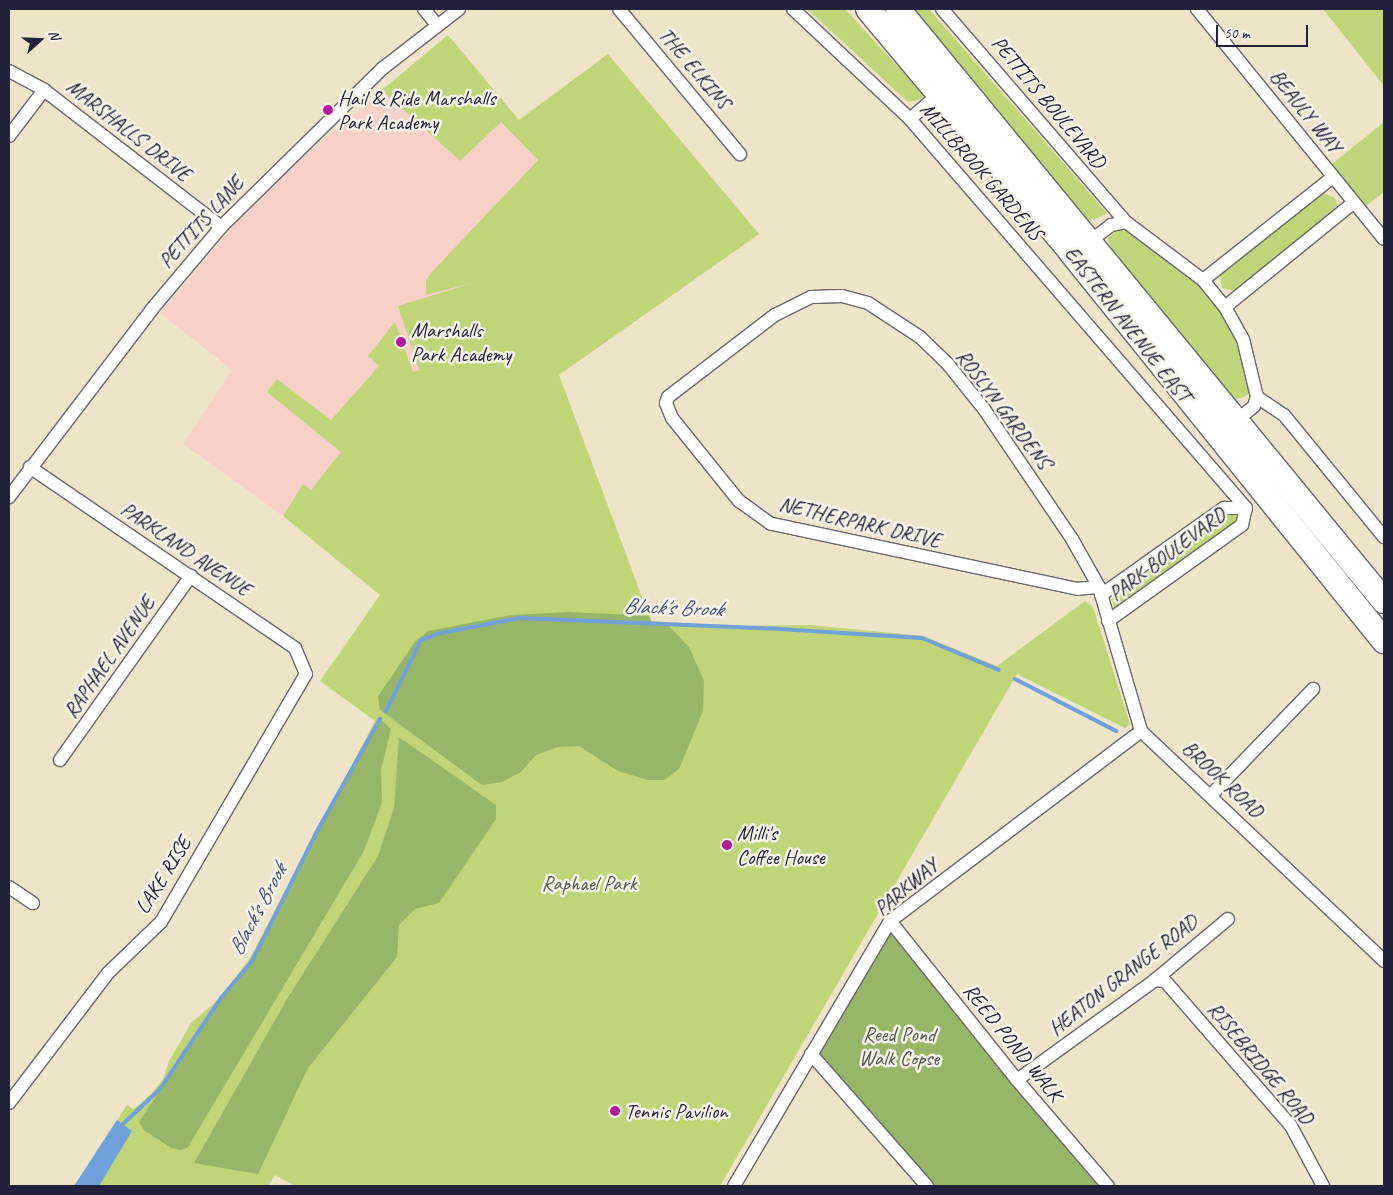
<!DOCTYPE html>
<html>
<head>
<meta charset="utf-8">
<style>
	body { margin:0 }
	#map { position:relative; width:1393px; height:1195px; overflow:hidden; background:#eee5c9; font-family:Caveat,sans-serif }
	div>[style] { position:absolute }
	.built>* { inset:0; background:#f7d1c8 }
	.green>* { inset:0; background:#bfd578 }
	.forest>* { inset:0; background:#97b668 }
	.water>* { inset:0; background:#70a1da }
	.stream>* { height:4px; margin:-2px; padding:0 2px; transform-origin:2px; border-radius:2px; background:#70a1da }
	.roads { filter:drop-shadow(1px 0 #69666d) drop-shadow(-1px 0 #69666d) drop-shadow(0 1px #69666d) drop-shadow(0 -1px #69666d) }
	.street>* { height:12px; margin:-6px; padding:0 6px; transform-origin:6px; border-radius:6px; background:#fff }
	.highway>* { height:24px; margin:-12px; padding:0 12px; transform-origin:12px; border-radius:12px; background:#fff }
	.dots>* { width:14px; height:14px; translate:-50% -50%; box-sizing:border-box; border:2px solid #f7f3e8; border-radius:50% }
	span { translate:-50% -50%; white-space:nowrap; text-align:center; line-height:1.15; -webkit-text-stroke:5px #f7f3e8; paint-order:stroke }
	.street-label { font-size:21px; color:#22223b }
	.poi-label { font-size:21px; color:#22223b }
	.left { translate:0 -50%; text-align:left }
	.park-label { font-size:21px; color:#51584d }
	.water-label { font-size:22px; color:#41557b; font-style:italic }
	.frame { position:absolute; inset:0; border:10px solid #22223b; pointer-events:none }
	.north { position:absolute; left:15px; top:15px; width:50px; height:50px; -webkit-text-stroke:4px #f7f3e8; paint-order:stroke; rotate:70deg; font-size:14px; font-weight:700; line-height:20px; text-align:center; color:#22223b }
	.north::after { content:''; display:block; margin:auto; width:18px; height:22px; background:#22223b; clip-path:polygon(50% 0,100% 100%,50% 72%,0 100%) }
	.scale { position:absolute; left:1216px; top:25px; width:92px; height:22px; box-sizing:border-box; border:2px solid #22223b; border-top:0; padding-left:6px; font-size:15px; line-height:18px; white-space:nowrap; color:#22223b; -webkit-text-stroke:4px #f7f3e8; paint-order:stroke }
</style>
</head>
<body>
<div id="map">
	<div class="built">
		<div style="clip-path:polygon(448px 35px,519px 120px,608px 54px,759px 234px,559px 375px,649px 616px,381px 595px,283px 516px,183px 444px,232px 370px,160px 313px,265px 189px)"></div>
	</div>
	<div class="green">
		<div style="clip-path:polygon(807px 9px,845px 9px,924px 95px,919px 100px,908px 102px)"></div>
		<div style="clip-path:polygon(909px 9px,929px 9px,1107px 213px,1096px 219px,1087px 220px)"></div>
		<div style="clip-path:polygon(1323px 9px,1384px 9px,1384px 86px)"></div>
		<div style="clip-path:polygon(448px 35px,519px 120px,608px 54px,759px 234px,559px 375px,651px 621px,733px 626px,810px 625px,924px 636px,997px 666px,1085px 601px,1093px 607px,1130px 724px,1125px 728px,1017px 674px,720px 1186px,295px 1186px,275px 1175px,268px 1186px,74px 1186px,127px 1105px,134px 1109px,151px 1094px,163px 1079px,169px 1061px,191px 1023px,220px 998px,250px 958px,375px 721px,320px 681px,380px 595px,283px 516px,303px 484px,311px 490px,341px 452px,267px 392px,277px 379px,331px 420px,379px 366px,368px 356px,395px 322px,413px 372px,419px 370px,398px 306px,472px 283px,426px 295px,426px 280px,431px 273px,538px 160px,501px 122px,460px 161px,382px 90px)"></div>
		<div style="clip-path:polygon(1384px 122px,1384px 192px,1361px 210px,1327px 168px)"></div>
		<div style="clip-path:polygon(1323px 193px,1335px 198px,1337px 204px,1332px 213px,1234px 291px,1222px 288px,1220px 275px)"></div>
		<div style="clip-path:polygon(1119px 230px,1130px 231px,1195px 279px,1221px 313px,1234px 337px,1252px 392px,1242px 398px,1232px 399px,1111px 252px,1108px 238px)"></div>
		<div style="clip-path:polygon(1230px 511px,1236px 515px,1237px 522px,1121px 610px,1114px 607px,1112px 598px)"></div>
	</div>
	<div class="forest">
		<div style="clip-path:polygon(569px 612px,649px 616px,652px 622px,665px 622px,689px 647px,704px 681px,703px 711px,679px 769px,665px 780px,648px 780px,618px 771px,579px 746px,558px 747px,536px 755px,521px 772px,502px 782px,482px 785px,380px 710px,378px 696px,415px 642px,428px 631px,511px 615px)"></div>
		<div style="clip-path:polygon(380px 719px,391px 729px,381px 770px,382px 802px,364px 851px,188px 1147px,181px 1150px,171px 1148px,144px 1130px,139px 1122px,221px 998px,252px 961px,316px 833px)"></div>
		<div style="clip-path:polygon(399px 737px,496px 805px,496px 819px,439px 903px,415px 909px,399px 925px,397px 957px,308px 1068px,258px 1174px,194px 1163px,287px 999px,378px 856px,394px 808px)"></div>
		<div style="clip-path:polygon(890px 921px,1108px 1186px,927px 1186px,811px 1054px)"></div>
	</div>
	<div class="water">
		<div style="clip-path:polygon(117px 1120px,132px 1131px,99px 1186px,74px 1186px)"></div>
	</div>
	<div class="stream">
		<div style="left:1015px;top:679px;width:114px;rotate:27.2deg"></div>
		<div style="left:386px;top:711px;width:79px;rotate:-63.8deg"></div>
		<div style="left:421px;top:640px;width:20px;rotate:-20deg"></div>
		<div style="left:440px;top:633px;width:81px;rotate:-10.6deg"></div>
		<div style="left:520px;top:618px;width:259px;rotate:2.4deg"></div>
		<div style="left:779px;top:629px;width:143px;rotate:3.6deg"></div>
		<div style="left:922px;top:638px;width:83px;rotate:22.6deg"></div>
		<div style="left:123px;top:1124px;width:51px;rotate:-43.4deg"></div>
		<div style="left:160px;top:1089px;width:110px;rotate:-56.2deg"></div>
		<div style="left:221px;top:998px;width:48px;rotate:-50deg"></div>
		<div style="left:252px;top:961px;width:143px;rotate:-63.4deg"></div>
		<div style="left:316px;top:833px;width:131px;rotate:-60.7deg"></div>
	</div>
	<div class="roads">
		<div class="street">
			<div style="left:424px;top:9px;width:21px;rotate:51deg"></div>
			<div style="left:619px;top:9px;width:189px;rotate:50.2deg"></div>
			<div style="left:793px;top:9px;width:161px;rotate:43.2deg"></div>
			<div style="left:910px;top:119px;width:514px;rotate:49.18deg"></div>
			<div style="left:942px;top:9px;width:281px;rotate:49.2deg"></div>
			<div style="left:1126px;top:222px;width:96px;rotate:37deg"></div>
			<div style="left:1203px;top:280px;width:35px;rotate:51deg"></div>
			<div style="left:1225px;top:307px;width:37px;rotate:61deg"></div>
			<div style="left:1243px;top:339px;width:60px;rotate:76.4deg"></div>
			<div style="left:1257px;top:397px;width:32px;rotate:34deg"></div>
			<div style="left:1284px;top:415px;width:158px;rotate:50.7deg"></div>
			<div style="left:1197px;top:9px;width:296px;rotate:50.9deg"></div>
			<div style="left:9px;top:71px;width:40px;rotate:28deg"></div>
			<div style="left:44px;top:90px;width:224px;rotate:37.7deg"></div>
			<div style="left:910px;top:119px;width:38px;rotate:-41deg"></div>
			<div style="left:9px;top:136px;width:58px;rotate:-52.7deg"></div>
			<div style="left:1090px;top:241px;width:26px;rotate:-37deg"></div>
			<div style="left:1111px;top:225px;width:15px;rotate:-11deg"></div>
			<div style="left:1203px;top:280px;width:166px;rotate:-38.4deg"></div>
			<div style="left:1225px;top:307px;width:166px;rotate:-39.1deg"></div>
			<div style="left:1237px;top:420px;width:22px;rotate:-39deg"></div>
			<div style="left:1254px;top:406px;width:9px;rotate:-72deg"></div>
			<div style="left:9px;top:497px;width:236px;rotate:-52.7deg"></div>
			<div style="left:152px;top:309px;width:107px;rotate:-49.9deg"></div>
			<div style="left:221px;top:227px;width:227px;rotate:-44.5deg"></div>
			<div style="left:383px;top:68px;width:96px;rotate:-37.8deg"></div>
			<div style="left:1099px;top:587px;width:21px;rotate:175deg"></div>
			<div style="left:1078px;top:589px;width:314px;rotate:-168deg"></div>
			<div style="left:771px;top:524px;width:39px;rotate:-144deg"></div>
			<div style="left:739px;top:501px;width:107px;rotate:-128.9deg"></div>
			<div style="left:672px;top:418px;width:16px;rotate:-112deg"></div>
			<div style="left:666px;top:403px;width:6px;rotate:-72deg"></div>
			<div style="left:668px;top:397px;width:135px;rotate:-37.5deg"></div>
			<div style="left:775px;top:315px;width:40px;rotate:-26.6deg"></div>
			<div style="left:811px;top:297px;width:31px;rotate:-2deg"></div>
			<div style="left:842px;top:296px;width:27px;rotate:15deg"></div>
			<div style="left:868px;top:303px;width:62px;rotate:33.2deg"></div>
			<div style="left:920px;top:337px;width:37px;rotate:44deg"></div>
			<div style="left:947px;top:363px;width:59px;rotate:51.2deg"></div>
			<div style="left:984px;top:409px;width:157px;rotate:55.9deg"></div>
			<div style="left:1072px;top:539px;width:55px;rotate:60.6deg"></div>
			<div style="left:1099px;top:587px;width:150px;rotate:73.7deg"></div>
			<div style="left:1141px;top:731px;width:335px;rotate:43.4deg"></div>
			<div style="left:1101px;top:595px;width:151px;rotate:-35.3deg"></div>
			<div style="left:1224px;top:508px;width:22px"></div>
			<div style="left:1108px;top:621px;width:165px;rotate:-35.6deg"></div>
			<div style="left:1242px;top:525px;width:17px;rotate:-77deg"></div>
			<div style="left:60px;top:760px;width:226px;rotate:-54.6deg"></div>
			<div style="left:1212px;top:794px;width:146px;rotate:-46.1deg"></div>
			<div style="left:9px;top:887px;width:29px;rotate:34deg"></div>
			<div style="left:890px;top:921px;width:203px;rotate:51.4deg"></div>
			<div style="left:1017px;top:1080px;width:140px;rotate:49.4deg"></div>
			<div style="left:1155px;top:980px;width:10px;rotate:6deg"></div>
			<div style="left:1165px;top:981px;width:192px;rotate:49deg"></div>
			<div style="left:1291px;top:1126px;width:68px;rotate:61.9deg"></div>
			<div style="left:811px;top:1054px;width:176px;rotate:48.7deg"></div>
			<div style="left:1017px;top:1080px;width:170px;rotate:-35.9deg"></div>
			<div style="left:1155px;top:980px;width:95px;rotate:-39.9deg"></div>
			<div style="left:9px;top:1103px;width:163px;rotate:-52.7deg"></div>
			<div style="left:108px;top:973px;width:74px;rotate:-43.9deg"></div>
			<div style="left:161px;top:922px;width:287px;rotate:-59.7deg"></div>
			<div style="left:306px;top:674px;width:28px;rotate:-113deg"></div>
			<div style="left:295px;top:648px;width:321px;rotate:-145.7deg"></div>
			<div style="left:734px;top:1186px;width:308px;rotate:-59.5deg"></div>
			<div style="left:890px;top:921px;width:315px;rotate:-37.1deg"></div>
		</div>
		<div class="highway">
			<div style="left:868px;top:9px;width:315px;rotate:50.1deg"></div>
			<div style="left:1070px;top:251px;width:501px;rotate:51.16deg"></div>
			<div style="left:898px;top:9px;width:766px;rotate:50.62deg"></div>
		</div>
	</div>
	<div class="dots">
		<div style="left:328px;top:110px;background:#b5179e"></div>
		<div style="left:401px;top:342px;background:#b5179e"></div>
		<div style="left:727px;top:845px;background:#b5179e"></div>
		<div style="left:615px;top:1111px;background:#b5179e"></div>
	</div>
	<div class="street-label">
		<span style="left:695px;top:68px;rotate:50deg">THE ELKINS</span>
		<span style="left:1049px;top:102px;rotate:50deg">PETTITS BOULEVARD</span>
		<span style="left:1306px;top:111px;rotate:51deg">BEAULY WAY</span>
		<span style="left:129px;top:130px;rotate:38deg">MARSHALLS DRIVE</span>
		<span style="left:982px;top:171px;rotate:49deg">MILLBROOK GARDENS</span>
		<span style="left:201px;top:222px;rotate:-48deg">PETTITS LANE</span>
		<span style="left:1128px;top:324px;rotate:52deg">EASTERN AVENUE EAST</span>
		<span style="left:1004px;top:409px;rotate:53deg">ROSLYN GARDENS</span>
		<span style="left:860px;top:522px;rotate:13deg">NETHERPARK DRIVE</span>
		<span style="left:186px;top:549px;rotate:34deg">PARKLAND AVENUE</span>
		<span style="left:1167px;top:554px;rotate:-37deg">PARK BOULEVARD</span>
		<span style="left:109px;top:657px;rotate:-55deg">RAPHAEL AVENUE</span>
		<span style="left:1223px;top:779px;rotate:43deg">BROOK ROAD</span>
		<span style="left:163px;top:875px;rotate:-58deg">LAKE RISE</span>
		<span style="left:906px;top:887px;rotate:-40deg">PARKWAY</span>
		<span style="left:1123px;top:975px;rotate:-38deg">HEATON GRANGE ROAD</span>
		<span style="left:1013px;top:1042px;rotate:51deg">REED POND WALK</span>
		<span style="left:1261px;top:1063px;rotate:50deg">RISEBRIDGE ROAD</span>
	</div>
	<div class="poi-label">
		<span class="left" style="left:338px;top:110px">Hail &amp; Ride Marshalls<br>Park Academy</span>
		<span class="left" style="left:411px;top:342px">Marshalls<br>Park Academy</span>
		<span class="left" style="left:737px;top:845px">Milli's<br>Coffee House</span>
		<span class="left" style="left:625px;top:1111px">Tennis Pavilion</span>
	</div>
	<div class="park-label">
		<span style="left:589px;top:883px">Raphael Park</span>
		<span style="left:899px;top:1046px">Reed Pond<br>Walk Copse</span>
	</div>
	<div class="water-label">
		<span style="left:673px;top:608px;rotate:2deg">Black's Brook</span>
		<span style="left:258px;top:910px;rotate:-62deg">Black's Brook</span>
	</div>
	<div class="frame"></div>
	<div class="north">N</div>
	<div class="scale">50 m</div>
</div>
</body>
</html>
